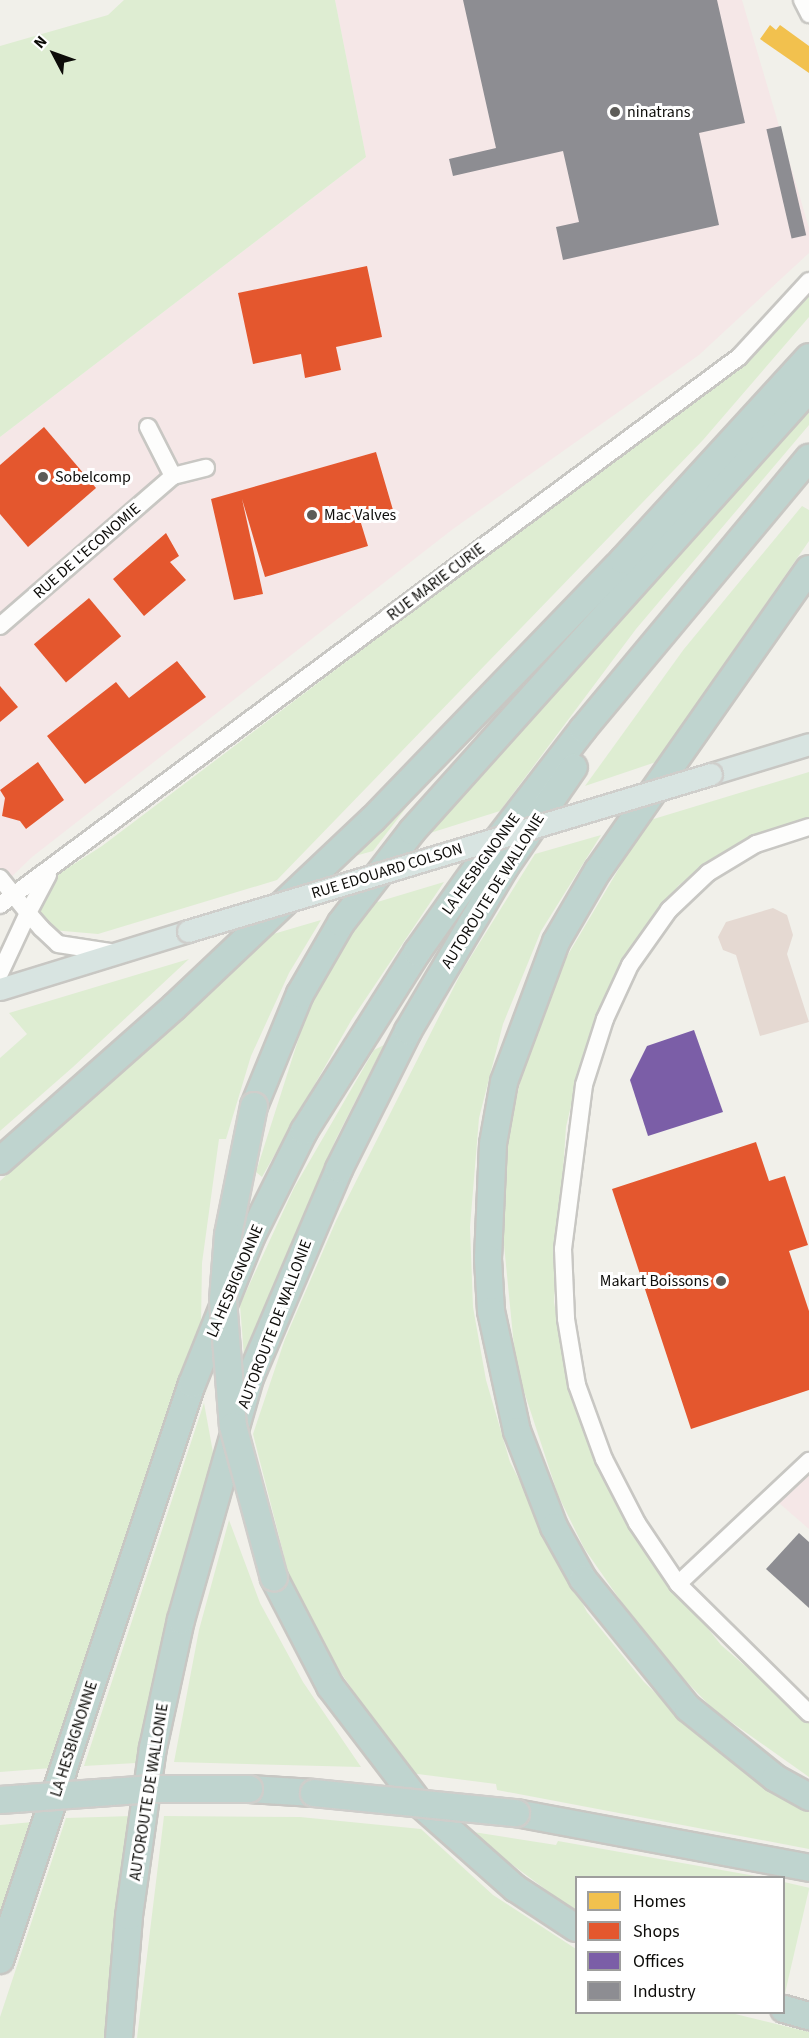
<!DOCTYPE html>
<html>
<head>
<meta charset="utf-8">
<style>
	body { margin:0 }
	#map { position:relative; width:809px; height:2038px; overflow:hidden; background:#f1f0ea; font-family:"Source Sans 3",sans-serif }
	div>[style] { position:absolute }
	.commercial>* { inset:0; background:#f5e7e7 }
	.green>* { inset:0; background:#deedd2; transform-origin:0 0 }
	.homes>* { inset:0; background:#f2c14e }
	.shops>* { inset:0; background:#e4572e; transform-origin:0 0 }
	.offices>* { inset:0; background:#7b5ea7 }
	.industry>* { inset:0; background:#8d8d92; transform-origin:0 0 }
	.building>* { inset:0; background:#e5d9d2 }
	.roads { filter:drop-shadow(2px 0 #c8c7c3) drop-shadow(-2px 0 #c8c7c3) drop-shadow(0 2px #c8c7c3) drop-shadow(0 -2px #c8c7c3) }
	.minor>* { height:16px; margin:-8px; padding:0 8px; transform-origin:8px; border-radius:8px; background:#fdfdfc }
	.major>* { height:21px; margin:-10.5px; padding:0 10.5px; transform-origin:10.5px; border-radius:10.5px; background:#d8e4e1 }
	.highway>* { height:26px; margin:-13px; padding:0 13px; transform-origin:13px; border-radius:13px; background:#bfd4cf }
	.bridges { filter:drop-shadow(2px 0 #cfcecb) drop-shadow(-2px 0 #cfcecb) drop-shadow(0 2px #cfcecb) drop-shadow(0 -2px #cfcecb) }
	.major-bridge>* { height:21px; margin:-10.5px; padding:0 10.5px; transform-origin:10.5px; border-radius:10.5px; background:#d8e4e1 }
	.highway-bridge>* { height:26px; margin:-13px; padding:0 13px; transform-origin:13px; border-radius:13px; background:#bfd4cf }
	.dots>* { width:16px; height:16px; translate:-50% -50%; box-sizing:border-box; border:3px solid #fff; border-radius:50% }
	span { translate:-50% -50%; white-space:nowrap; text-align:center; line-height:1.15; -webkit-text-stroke:6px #fff; paint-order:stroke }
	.poi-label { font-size:16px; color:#0d0c09 }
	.left { translate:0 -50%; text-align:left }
	.right { translate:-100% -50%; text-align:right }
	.street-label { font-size:16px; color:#0d0c09 }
	.legend { position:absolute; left:575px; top:1876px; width:210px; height:138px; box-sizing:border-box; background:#fff; border:2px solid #9e9e9d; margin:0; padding:8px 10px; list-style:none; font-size:18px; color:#0d0c09 }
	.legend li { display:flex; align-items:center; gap:12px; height:30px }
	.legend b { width:30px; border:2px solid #9e9e9d }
	.north { position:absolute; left:24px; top:24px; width:60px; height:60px; -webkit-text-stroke:4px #fff; paint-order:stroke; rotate:311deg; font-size:16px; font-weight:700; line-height:24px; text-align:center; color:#0d0c09 }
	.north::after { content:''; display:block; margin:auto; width:21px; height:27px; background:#0d0c09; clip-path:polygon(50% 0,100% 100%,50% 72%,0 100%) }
</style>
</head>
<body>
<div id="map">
	<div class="commercial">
		<div style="clip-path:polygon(335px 0,742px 0,809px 228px,809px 253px,699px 355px,453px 529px,32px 857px,0 888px,0 437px,366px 157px)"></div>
		<div style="clip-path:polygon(809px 1471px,809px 1529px,779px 1503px)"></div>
	</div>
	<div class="green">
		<div style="clip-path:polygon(124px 0,335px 0,366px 157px,0 437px,0 46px,108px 15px)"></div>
		<div style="clip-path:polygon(809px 294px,809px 317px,703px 440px,277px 880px,98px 934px,52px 930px,41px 918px,36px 904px,49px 880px,102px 846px,730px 372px)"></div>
		<div style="clip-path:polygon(809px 402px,809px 425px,636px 629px,500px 811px,427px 834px)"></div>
		<div style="clip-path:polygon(802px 506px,809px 510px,809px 541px,656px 762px,585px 786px,684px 649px)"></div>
		<div style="clip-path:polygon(809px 772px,809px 818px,760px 834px,719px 856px,679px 885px,635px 940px,580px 1067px,566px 1127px,554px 1302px,569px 1387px,616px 1499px,643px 1547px,721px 1645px,809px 1721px,809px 1777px,713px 1709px,652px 1646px,584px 1548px,558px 1495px,516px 1367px,501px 1214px,509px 1131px,527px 1052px,556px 975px,647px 821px)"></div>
		<div style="clip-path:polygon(415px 796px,373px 851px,344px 859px,364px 836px)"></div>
		<div style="clip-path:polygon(601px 835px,541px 931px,503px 1024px,479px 1118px,470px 1227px,473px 1307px,486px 1380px,510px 1462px,587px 1612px,644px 1682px,705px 1741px,764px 1787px,809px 1812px,809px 1849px,497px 1790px,496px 1784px,410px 1773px,314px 1634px,280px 1563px,284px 1556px,253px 1434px,285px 1339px,336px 1221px,462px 971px,535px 854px)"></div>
		<div style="clip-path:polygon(444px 882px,352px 1019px,262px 1177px,256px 1172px,300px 1034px,296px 1030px,364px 906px)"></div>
		<div style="clip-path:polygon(321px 920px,289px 973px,251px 1056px,226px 1139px,219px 1139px,202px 1263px,201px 1325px,52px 1768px,0 1772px,0 1181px,270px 935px)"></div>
		<div style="clip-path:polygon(189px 959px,73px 1067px,0 1131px,0 1058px,27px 1034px,9px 1013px)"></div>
		<div style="clip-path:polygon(384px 1045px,336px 1139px,244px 1356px,240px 1305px,294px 1188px,374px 1050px)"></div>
		<div style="clip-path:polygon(204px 1403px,214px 1458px,167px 1617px,136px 1763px,84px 1766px)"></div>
		<div style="clip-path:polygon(229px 1520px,260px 1603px,303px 1682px,361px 1767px,174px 1762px,199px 1630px)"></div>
		<div style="clip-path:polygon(132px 1816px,107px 2038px,0 2038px,0 2017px,66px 1818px)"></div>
		<div style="clip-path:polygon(164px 1816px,300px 1817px,421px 1829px,493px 1895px,576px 1949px,576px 2012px,731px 2013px,809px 2032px,809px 2038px,137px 2038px)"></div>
		<div style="clip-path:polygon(33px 1822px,0 1924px,0 1825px)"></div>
		<div style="clip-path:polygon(467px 1831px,556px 1845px,558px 1841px,761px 1877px,576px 1878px,576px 1912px)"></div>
		<div style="left:784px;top:1882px;width:26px;height:114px;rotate:13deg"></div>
	</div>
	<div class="homes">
		<div style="clip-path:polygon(770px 25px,776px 30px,780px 25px,809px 46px,809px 73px,760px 39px)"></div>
	</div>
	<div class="shops">
		<div style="clip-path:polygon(367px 266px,382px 337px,336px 347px,341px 370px,305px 378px,301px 354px,253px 364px,238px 293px)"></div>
		<div style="clip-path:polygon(44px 427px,96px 488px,28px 547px,0 514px,0 465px)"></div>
		<div style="clip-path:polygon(376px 452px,393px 510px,360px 520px,368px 546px,265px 577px,242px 499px,263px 594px,234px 600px,211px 499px)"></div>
		<div style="clip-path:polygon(166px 533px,179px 556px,170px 562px,186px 580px,144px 616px,113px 579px)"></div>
		<div style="left:89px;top:598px;width:50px;height:72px;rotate:50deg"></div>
		<div style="clip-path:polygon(177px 661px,206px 697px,85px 784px,47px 736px,116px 682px,129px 698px)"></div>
		<div style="clip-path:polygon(0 686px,18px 707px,0 722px)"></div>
		<div style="clip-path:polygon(38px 762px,64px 800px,26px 829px,20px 821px,2px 816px,5px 798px,0 790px)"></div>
		<div style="clip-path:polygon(756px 1142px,769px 1181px,785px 1176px,808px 1245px,789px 1251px,809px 1311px,809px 1390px,691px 1429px,612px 1189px)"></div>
	</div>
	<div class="offices">
		<div style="clip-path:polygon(694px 1030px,723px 1112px,648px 1136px,630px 1080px,647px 1046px)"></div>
	</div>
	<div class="industry">
		<div style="clip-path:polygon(463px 0,717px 0,745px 123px,699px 133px,719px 225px,563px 260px,556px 227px,579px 222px,563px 151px,453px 176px,449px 159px,496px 148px)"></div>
		<div style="left:781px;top:126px;width:112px;height:15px;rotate:77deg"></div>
		<div style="clip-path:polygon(799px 1533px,809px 1542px,809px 1608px,766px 1569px)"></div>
	</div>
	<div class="building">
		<div style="clip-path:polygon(773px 908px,787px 915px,793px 935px,787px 954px,809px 1022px,760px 1036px,736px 955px,723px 950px,718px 937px,726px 922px)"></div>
	</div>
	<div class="roads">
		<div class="minor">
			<div style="left:802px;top:0;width:16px;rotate:63deg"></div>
			<div style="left:148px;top:427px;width:55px;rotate:63deg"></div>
			<div style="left:0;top:626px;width:229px;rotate:-40.9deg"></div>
			<div style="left:173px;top:476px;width:34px;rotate:-14deg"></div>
			<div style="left:809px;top:827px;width:56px;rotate:162.2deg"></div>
			<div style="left:756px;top:844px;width:56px;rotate:148.9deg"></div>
			<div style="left:708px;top:873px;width:54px;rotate:136.5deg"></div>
			<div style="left:669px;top:910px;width:67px;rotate:125.3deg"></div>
			<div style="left:630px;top:965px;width:60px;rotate:114.8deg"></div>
			<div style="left:605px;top:1019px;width:69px;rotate:107.7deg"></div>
			<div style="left:584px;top:1085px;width:165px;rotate:97.3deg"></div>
			<div style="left:563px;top:1249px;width:70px;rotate:87.5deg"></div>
			<div style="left:566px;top:1319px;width:67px;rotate:80.5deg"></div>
			<div style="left:577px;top:1385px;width:79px;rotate:70deg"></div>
			<div style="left:604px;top:1459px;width:72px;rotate:62.7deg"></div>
			<div style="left:637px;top:1523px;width:73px;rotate:56.1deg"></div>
			<div style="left:678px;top:1584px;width:184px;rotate:44.6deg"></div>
			<div style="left:48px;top:875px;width:43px;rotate:117.8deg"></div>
			<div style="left:28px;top:913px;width:20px;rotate:49deg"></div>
			<div style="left:41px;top:928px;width:23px;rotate:43deg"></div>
			<div style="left:58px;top:944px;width:59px;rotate:8.8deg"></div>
			<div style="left:0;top:878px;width:45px;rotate:51.3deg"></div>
			<div style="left:28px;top:913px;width:66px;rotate:115deg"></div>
			<div style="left:0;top:905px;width:920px;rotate:-36.56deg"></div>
			<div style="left:739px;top:357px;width:103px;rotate:-47.4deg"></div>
			<div style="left:678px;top:1584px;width:180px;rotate:-43.2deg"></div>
		</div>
		<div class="major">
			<div style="left:711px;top:774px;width:102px;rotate:-17deg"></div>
			<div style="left:0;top:989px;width:197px;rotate:-17.1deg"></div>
		</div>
		<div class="highway">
			<div style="left:809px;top:569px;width:368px;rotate:125deg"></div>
			<div style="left:598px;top:870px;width:83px;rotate:120.3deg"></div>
			<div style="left:556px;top:942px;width:149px;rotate:110.4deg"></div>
			<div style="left:504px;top:1082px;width:63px;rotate:100.1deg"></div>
			<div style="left:493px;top:1144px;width:115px;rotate:92.5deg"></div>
			<div style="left:488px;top:1259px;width:52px;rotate:86.7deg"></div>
			<div style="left:491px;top:1311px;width:123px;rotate:77.8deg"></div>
			<div style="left:517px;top:1431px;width:103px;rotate:68.9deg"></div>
			<div style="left:554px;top:1527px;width:60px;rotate:60.9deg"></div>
			<div style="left:583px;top:1579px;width:166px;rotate:50.9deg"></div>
			<div style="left:688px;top:1708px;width:112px;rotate:38.8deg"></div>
			<div style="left:775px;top:1778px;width:39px;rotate:29deg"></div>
			<div style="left:254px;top:1106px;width:121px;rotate:-67.7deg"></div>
			<div style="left:300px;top:994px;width:82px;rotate:-60deg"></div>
			<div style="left:341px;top:923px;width:116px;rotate:-52.3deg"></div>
			<div style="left:412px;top:831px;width:594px;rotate:-48.07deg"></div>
			<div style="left:0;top:1161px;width:232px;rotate:-41.5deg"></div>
			<div style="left:174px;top:1007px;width:274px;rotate:-43.4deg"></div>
			<div style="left:373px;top:819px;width:360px;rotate:-46deg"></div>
			<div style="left:623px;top:560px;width:275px;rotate:-47.5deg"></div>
			<div style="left:274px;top:1578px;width:122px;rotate:62.6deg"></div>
			<div style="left:330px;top:1686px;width:148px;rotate:52.7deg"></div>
			<div style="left:420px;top:1804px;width:127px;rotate:41.5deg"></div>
			<div style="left:515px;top:1888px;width:73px;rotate:33.3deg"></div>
			<div style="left:249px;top:1789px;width:65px;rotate:3.5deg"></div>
			<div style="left:516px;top:1813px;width:298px;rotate:10.6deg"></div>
			<div style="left:0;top:1960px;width:607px;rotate:-71.57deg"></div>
			<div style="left:192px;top:1384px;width:158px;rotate:-68.1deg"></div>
			<div style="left:251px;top:1237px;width:119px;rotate:-63.4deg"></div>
			<div style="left:304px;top:1131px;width:212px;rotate:-57.7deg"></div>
			<div style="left:417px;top:952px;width:119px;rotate:-54.6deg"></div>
			<div style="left:486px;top:855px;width:159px;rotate:-52.4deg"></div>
			<div style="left:583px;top:729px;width:353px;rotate:-50.2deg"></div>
			<div style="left:784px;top:2009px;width:26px;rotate:16deg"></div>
			<div style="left:119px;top:2038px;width:122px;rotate:-85.3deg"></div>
			<div style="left:129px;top:1916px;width:170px;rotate:-81.9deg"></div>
			<div style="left:153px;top:1748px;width:131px;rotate:-77.7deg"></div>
			<div style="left:181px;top:1620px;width:252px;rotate:-74.1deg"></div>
			<div style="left:250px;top:1378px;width:227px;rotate:-66.9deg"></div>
			<div style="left:339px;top:1169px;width:154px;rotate:-63.4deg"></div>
			<div style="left:408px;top:1031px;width:191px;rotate:-59.4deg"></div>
			<div style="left:505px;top:867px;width:121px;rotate:-55.4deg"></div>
		</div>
	</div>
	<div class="bridges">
		<div class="major-bridge">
			<div style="left:188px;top:931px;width:546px;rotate:-16.71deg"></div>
		</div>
		<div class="highway-bridge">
			<div style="left:254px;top:1106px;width:132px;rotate:101.4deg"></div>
			<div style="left:228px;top:1235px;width:65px;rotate:94.4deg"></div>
			<div style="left:223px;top:1300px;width:126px;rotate:85.5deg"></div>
			<div style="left:233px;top:1426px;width:157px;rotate:74.9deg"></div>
			<div style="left:314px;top:1793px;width:203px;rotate:5.7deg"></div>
			<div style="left:0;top:1800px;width:153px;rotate:-4.1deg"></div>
			<div style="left:153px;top:1789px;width:96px"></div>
		</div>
	</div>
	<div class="dots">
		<div style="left:615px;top:112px;background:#5d5c58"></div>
		<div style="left:43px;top:477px;background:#5d5c58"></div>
		<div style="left:312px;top:515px;background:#5d5c58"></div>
		<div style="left:721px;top:1281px;background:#5d5c58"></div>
	</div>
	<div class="poi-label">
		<span class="left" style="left:627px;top:112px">ninatrans</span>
		<span class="left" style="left:55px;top:477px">Sobelcomp</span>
		<span class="left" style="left:324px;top:515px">Mac Valves</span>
		<span class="right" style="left:709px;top:1281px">Makart Boissons</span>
	</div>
	<div class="street-label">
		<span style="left:87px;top:551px;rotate:-41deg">RUE DE L'ECONOMIE</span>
		<span style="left:436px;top:582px;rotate:-37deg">RUE MARIE CURIE</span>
		<span style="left:481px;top:864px;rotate:-54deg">LA HESBIGNONNE</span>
		<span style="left:387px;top:871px;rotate:-17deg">RUE EDOUARD COLSON</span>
		<span style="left:493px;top:891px;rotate:-58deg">AUTOROUTE DE WALLONIE</span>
		<span style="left:235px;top:1281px;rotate:-67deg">LA HESBIGNONNE</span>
		<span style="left:275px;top:1324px;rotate:-69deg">AUTOROUTE DE WALLONIE</span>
		<span style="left:74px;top:1739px;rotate:-72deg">LA HESBIGNONNE</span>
		<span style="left:149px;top:1792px;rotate:-81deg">AUTOROUTE DE WALLONIE</span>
	</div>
	<ul class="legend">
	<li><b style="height:16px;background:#f2c14e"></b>Homes</li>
	<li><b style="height:16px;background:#e4572e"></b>Shops</li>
	<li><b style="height:16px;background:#7b5ea7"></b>Offices</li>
	<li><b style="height:16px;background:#8d8d92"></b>Industry</li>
	</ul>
	<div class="north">N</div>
</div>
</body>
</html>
